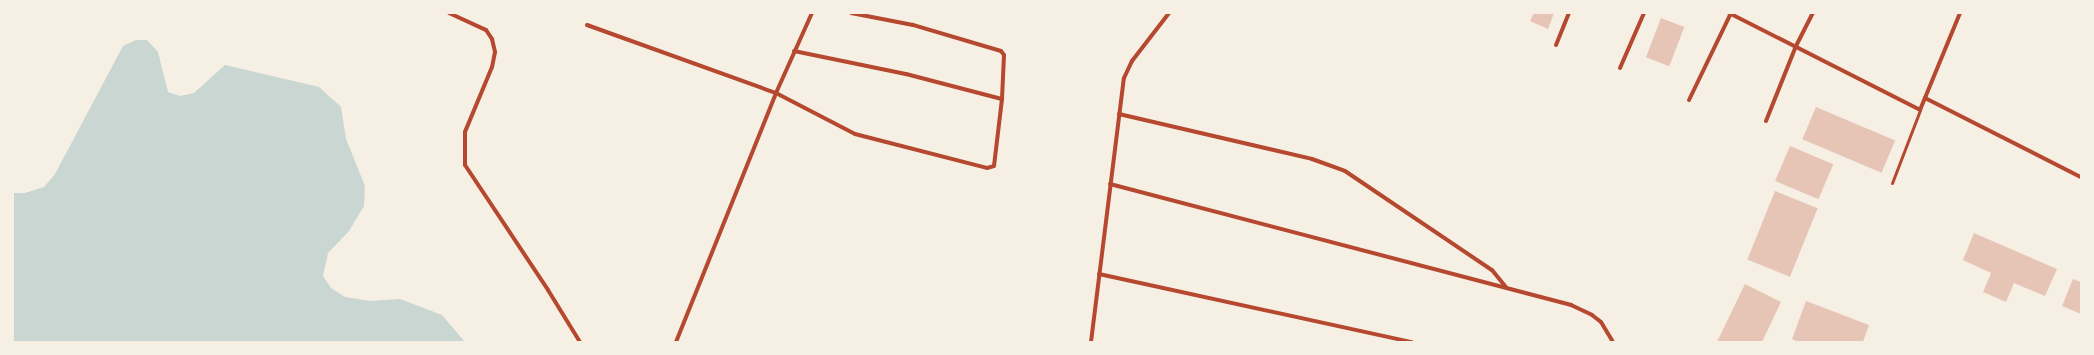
<!DOCTYPE html>
<html>
<head>
<meta charset="utf-8">
<style>
	body { margin:0 }
	#map { position:relative; width:2094px; height:355px; overflow:hidden; background:#f6efe4; font-family:Jost,sans-serif }
	div>[style] { position:absolute }
	.water>* { inset:0; background:#c9d6d2 }
	.building>* { inset:0; background:#e6c5b7; transform-origin:0 0 }
	.service>* { height:3px; margin:-1.5px; padding:0 1.5px; transform-origin:1.5px; border-radius:1.5px; background:#b5482f }
	.minor>* { height:4px; margin:-2px; padding:0 2px; transform-origin:2px; border-radius:2px; background:#b5482f }
	span { translate:-50% -50%; white-space:nowrap; text-align:center; line-height:1.15; -webkit-text-stroke:3.5px #f6efe4; paint-order:stroke }
	.frame { position:absolute; inset:0; border:14px solid #f6efe4; pointer-events:none }
</style>
</head>
<body>
<div id="map">
	<div class="water">
		<div style="clip-path:polygon(136px 40px,147px 40px,158px 52px,168px 92px,180px 96px,194px 93px,225px 65px,319px 87px,341px 107px,346px 139px,365px 186px,364px 206px,349px 231px,328px 253px,323px 276px,331px 288px,345px 297px,370px 301px,400px 299px,442px 315px,465px 342px,13px 342px,13px 193px,25px 193px,44px 187px,55px 174px,123px 46px)"></div>
	</div>
	<div class="building">
		<div style="clip-path:polygon(1534px 13px,1554px 13px,1548px 29px,1530px 21px)"></div>
		<div style="left:1661px;top:18px;width:25px;height:42px;rotate:21deg"></div>
		<div style="left:1816px;top:107px;width:86px;height:35px;rotate:23deg"></div>
		<div style="left:1790px;top:146px;width:47px;height:38px;rotate:23deg"></div>
		<div style="left:1775px;top:191px;width:46px;height:74px;rotate:22deg"></div>
		<div style="clip-path:polygon(1974px 233px,2057px 269px,2045px 296px,2014px 283px,2006px 302px,1983px 292px,1991px 273px,1963px 260px)"></div>
		<div style="clip-path:polygon(2073px 279px,2081px 282px,2081px 314px,2062px 306px)"></div>
		<div style="clip-path:polygon(1745px 284px,1781px 302px,1762px 342px,1717px 342px)"></div>
		<div style="clip-path:polygon(1806px 301px,1869px 325px,1863px 342px,1798px 342px,1792px 339px)"></div>
	</div>
	<div class="service">
		<div style="left:1892px;top:183px;width:78px;rotate:-69deg"></div>
	</div>
	<div class="minor">
		<div style="left:449px;top:13px;width:41px;rotate:24.7deg"></div>
		<div style="left:486px;top:30px;width:11px;rotate:56deg"></div>
		<div style="left:492px;top:39px;width:13px;rotate:77deg"></div>
		<div style="left:495px;top:52px;width:15px;rotate:101deg"></div>
		<div style="left:492px;top:67px;width:70px;rotate:112.6deg"></div>
		<div style="left:465px;top:132px;width:33px;rotate:90deg"></div>
		<div style="left:465px;top:165px;width:150px;rotate:56.4deg"></div>
		<div style="left:548px;top:290px;width:61px;rotate:58.4deg"></div>
		<div style="left:1729px;top:13px;width:214px;rotate:26.9deg"></div>
		<div style="left:1920px;top:110px;width:105px;rotate:-67.6deg"></div>
		<div style="left:587px;top:25px;width:201px;rotate:19.8deg"></div>
		<div style="left:776px;top:93px;width:89px;rotate:27.4deg"></div>
		<div style="left:855px;top:134px;width:136px;rotate:14.4deg"></div>
		<div style="left:987px;top:168px;width:7px;rotate:-16deg"></div>
		<div style="left:994px;top:166px;width:67px;rotate:-83.2deg"></div>
		<div style="left:1002px;top:99px;width:44px;rotate:-87.4deg"></div>
		<div style="left:1004px;top:55px;width:5px;rotate:-127deg"></div>
		<div style="left:1001px;top:51px;width:92px;rotate:-163.5deg"></div>
		<div style="left:913px;top:25px;width:63px;rotate:-169deg"></div>
		<div style="left:1556px;top:45px;width:35px;rotate:-68deg"></div>
		<div style="left:794px;top:51px;width:114px;rotate:11.6deg"></div>
		<div style="left:906px;top:74px;width:99px;rotate:14.6deg"></div>
		<div style="left:1620px;top:68px;width:60px;rotate:-66.4deg"></div>
		<div style="left:1925px;top:98px;width:175px;rotate:26.9deg"></div>
		<div style="left:1689px;top:100px;width:97px;rotate:-64.2deg"></div>
		<div style="left:1119px;top:114px;width:198px;rotate:13.1deg"></div>
		<div style="left:1312px;top:159px;width:35px;rotate:20deg"></div>
		<div style="left:1345px;top:171px;width:177px;rotate:34deg"></div>
		<div style="left:1492px;top:270px;width:22px;rotate:51deg"></div>
		<div style="left:1766px;top:121px;width:81px;rotate:-68.2deg"></div>
		<div style="left:1796px;top:46px;width:37px;rotate:-63deg"></div>
		<div style="left:1110px;top:184px;width:477px;rotate:14.7deg"></div>
		<div style="left:1571px;top:305px;width:23px;rotate:25deg"></div>
		<div style="left:1592px;top:315px;width:11px;rotate:38deg"></div>
		<div style="left:1601px;top:322px;width:23px;rotate:59deg"></div>
		<div style="left:1099px;top:274px;width:320px;rotate:12.3deg"></div>
		<div style="left:676px;top:342px;width:268px;rotate:-68.1deg"></div>
		<div style="left:776px;top:93px;width:88px;rotate:-65.8deg"></div>
		<div style="left:1091px;top:342px;width:266px;rotate:-82.9deg"></div>
		<div style="left:1124px;top:78px;width:19px;rotate:-65deg"></div>
		<div style="left:1132px;top:61px;width:61px;rotate:-52.4deg"></div>
	</div>
	<div class="frame"></div>
</div>
</body>
</html>
